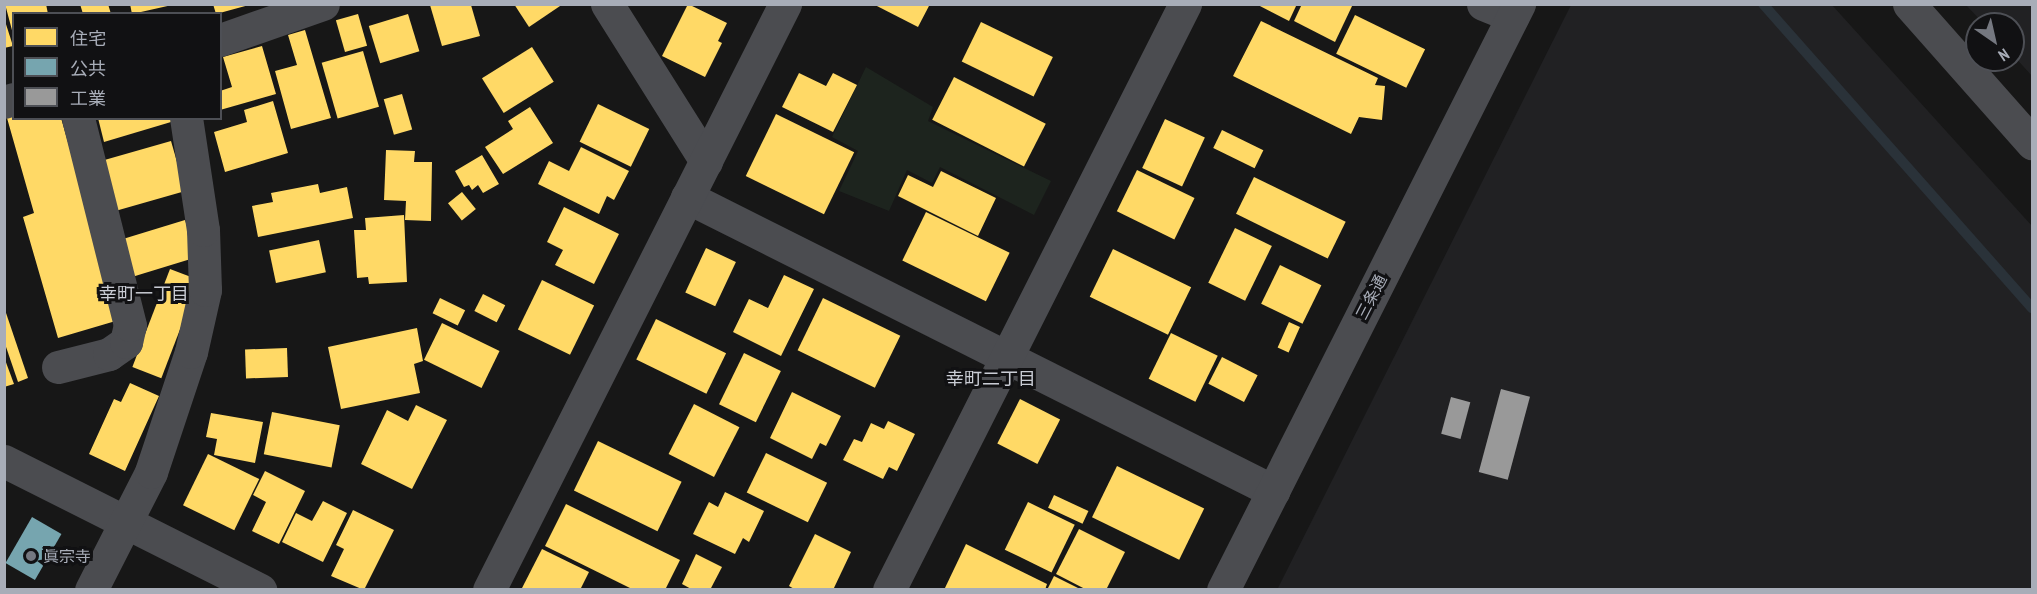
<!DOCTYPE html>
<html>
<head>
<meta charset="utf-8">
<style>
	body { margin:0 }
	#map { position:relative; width:2037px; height:594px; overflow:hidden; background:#171717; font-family:"PT Sans Narrow","Noto Sans JP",sans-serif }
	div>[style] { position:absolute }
	.built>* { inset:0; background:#212123 }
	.green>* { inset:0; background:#1d241e }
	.homes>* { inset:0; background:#ffd966; transform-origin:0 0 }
	.public>* { inset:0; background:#76a5af; transform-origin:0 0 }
	.industry>* { inset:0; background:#999; transform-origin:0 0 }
	.stream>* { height:10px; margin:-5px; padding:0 5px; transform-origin:5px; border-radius:5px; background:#2a3239 }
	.minor>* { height:33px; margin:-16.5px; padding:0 16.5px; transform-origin:16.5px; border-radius:16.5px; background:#4b4c50 }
	.dots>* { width:16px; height:16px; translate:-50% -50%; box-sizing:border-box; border:3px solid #111113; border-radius:50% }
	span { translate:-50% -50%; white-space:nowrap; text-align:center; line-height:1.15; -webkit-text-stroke:6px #111113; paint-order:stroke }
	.street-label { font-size:16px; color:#a8adb8 }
	.poi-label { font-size:16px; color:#a8adb8 }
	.left { translate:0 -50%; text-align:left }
	.neighbourhood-label { font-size:18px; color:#c9ccd4 }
	.frame { position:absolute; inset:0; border:6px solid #a8adb8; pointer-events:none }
	.legend { position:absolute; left:12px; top:12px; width:210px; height:108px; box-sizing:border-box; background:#111113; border:2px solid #4d4f55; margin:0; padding:8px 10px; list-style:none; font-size:18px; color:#a8adb8 }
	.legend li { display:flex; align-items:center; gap:12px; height:30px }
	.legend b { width:30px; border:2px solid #4d4f55 }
	.north { position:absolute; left:1965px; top:12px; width:60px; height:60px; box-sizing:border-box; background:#111113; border:2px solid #4d4f55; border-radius:50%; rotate:146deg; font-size:16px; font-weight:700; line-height:24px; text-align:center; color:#a8adb8 }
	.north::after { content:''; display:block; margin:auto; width:21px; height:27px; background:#757880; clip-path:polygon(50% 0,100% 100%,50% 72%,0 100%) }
</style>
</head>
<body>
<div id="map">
	<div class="built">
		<div style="clip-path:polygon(1571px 5px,1832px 5px,2032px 226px,2032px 589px,1277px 590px)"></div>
		<div style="clip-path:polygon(1966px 5px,2032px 5px,2032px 76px,2013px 55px,2013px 24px,1984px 24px)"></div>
	</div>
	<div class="green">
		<div style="clip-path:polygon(866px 67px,933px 107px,928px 121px,1051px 181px,1034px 215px,940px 167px,932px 183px,907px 170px,889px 211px,839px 191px,858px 151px,832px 137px)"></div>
	</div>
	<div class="homes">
		<div style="clip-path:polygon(5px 4px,46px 4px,48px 14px,14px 14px,13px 34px)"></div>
		<div style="clip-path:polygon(80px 4px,108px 4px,111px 14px,83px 14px)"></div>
		<div style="clip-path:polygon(130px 4px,172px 4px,172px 5px,132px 14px)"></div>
		<div style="clip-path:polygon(213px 4px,249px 4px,249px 5px,216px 14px)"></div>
		<div style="clip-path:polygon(514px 4px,563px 4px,529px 27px)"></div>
		<div style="clip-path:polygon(688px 4px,727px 23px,718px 41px,722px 43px,705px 77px,662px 56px)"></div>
		<div style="clip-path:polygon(873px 4px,930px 4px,918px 27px)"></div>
		<div style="clip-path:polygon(1256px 4px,1297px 4px,1289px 21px)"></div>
		<div style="clip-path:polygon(1302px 4px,1353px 4px,1335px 42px,1294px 21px)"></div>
		<div style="clip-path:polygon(430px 5px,471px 5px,480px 36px,442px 46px)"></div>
		<div style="left:358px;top:14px;width:33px;height:23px;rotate:74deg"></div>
		<div style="left:408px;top:14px;width:39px;height:41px;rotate:73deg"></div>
		<div style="left:1355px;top:15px;width:78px;height:43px;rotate:26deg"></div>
		<div style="clip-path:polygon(4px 18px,13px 46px,4px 48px)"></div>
		<div style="clip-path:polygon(1261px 21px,1378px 78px,1375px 85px,1385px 86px,1382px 120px,1359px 117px,1351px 134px,1233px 76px)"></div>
		<div style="left:981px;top:22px;width:80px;height:44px;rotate:26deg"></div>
		<div style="clip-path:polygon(305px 30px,331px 118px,291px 129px,275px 71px,297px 65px,288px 35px)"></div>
		<div style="clip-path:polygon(262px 46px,276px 94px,220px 110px,220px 91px,232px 87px,223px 57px)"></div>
		<div style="left:532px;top:47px;width:41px;height:59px;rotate:58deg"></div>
		<div style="left:363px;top:51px;width:58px;height:43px;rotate:74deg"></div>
		<div style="clip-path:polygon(799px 73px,826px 86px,833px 73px,857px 85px,833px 132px,782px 107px)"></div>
		<div style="left:954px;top:77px;width:103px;height:48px;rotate:27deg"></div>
		<div style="left:402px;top:94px;width:37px;height:19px;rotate:74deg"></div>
		<div style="clip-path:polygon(273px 101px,288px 153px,225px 172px,214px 132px,247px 122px,244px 110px)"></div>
		<div style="left:598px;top:104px;width:57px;height:42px;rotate:26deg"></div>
		<div style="clip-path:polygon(530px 107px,553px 143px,503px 174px,485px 147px,513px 129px,508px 121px)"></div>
		<div style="left:776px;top:114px;width:87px;height:69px;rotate:26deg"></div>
		<div style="clip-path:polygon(14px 116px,61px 118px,119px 320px,58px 338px,23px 217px,34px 213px,7px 118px)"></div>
		<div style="clip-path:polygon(98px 118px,171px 118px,171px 122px,104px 142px)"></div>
		<div style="left:1165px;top:119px;width:44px;height:54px;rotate:25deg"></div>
		<div style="left:1222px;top:130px;width:46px;height:20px;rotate:26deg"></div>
		<div style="left:171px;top:141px;width:52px;height:71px;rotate:74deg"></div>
		<div style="clip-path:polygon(581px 147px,629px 171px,614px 200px,607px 196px,599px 214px,538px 184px,549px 161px,569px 171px)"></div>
		<div style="clip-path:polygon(386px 150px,415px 151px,414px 162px,432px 162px,431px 221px,405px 220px,406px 201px,384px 200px)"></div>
		<div style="clip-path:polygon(482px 155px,499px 184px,483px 193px,478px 185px,472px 190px,469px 185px,464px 187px,455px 171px)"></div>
		<div style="left:1137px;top:170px;width:64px;height:46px;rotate:26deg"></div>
		<div style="clip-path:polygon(941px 171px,996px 198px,978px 236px,898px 196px,908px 175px,933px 187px)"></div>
		<div style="left:1254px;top:177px;width:102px;height:41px;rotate:26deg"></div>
		<div style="clip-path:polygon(318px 184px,320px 193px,347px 187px,353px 218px,258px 237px,252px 206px,273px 202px,271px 193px)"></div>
		<div style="left:462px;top:192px;width:22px;height:18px;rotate:51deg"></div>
		<div style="clip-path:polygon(564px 207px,619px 234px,594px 284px,555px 265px,563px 250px,547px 242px)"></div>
		<div style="left:926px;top:212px;width:93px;height:54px;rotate:26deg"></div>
		<div style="clip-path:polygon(404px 215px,407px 282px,369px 284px,368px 277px,357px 278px,354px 230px,366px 230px,365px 218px)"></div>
		<div style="left:185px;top:220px;width:39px;height:70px;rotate:73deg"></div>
		<div style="left:1235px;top:228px;width:41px;height:61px;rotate:26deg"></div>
		<div style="left:319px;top:240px;width:33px;height:51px;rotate:78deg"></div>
		<div style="left:706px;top:248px;width:33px;height:49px;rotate:25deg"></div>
		<div style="left:1113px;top:249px;width:87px;height:53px;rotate:26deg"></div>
		<div style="left:1280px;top:265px;width:46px;height:43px;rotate:26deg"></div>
		<div style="left:170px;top:269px;width:31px;height:105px;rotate:21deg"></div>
		<div style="clip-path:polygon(784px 275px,814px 289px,781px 356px,733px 332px,749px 299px,768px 308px)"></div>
		<div style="left:542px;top:280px;width:58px;height:55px;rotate:26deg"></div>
		<div style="left:483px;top:294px;width:25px;height:19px;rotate:27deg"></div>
		<div style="left:440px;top:298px;width:28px;height:17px;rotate:26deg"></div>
		<div style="left:823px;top:298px;width:86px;height:58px;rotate:26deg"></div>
		<div style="clip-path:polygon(4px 307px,28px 378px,18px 382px,4px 341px)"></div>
		<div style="left:656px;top:319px;width:78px;height:45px;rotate:26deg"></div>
		<div style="left:1289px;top:322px;width:12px;height:28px;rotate:24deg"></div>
		<div style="left:442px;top:323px;width:64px;height:41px;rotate:26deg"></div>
		<div style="clip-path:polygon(417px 328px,423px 361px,414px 364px,420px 393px,341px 409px,328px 347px)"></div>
		<div style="left:1171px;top:333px;width:52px;height:51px;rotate:26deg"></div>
		<div style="left:287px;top:348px;width:29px;height:42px;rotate:88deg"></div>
		<div style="left:744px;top:353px;width:41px;height:57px;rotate:26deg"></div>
		<div style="clip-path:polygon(4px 357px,14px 384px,4px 387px)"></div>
		<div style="left:1222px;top:357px;width:40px;height:30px;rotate:27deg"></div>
		<div style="clip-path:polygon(130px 383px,159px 396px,125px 471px,89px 454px,114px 399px,121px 402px)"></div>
		<div style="clip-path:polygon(792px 392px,841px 416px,826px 446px,820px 443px,812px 459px,770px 438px)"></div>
		<div style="left:1020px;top:399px;width:45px;height:50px;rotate:27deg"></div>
		<div style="left:694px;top:404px;width:51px;height:56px;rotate:27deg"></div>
		<div style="clip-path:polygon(416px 405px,447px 420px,412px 489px,361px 464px,387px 410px,408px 421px)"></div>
		<div style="left:272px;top:412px;width:69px;height:43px;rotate:11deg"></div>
		<div style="clip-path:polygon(211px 413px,263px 422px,255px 463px,214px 455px,217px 439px,206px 437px)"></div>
		<div style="clip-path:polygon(888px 421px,915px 434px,897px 471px,889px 467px,883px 479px,843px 460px,854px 439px,862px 442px,871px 423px,884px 429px)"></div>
		<div style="left:598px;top:441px;width:93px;height:55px;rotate:26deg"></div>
		<div style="left:766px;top:453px;width:68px;height:44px;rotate:26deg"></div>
		<div style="left:208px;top:454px;width:57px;height:57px;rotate:26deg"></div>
		<div style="left:1117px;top:466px;width:97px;height:57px;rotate:26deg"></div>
		<div style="clip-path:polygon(265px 471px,305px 491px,279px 544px,252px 531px,266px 502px,253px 495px)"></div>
		<div style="clip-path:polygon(725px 492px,764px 511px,749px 542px,743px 538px,735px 554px,693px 534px,709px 502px,718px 507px)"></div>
		<div style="left:1054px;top:495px;width:38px;height:14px;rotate:25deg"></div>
		<div style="clip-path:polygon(323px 501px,347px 513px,323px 562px,282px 542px,296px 513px,312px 521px)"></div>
		<div style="left:1028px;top:502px;width:52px;height:53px;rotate:26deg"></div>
		<div style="clip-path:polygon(566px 504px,680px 560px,665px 590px,634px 590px,545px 546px)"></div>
		<div style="clip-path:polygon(353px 510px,394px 530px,364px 590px,331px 576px,344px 549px,336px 545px)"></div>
		<div style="clip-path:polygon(1079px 529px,1125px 552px,1106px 590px,1087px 590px,1056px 574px)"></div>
		<div style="clip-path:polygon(815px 534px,851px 552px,833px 590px,796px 590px,789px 586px)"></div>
		<div style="clip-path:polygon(966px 544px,1047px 584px,1045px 590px,944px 590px)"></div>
		<div style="clip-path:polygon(542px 549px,589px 572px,580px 590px,521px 590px)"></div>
		<div style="clip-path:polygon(696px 554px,722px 567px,710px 590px,693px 590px,682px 584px)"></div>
		<div style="clip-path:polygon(1054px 576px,1082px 590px,1047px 590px)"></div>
	</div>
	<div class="public">
		<div style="left:32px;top:517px;width:34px;height:53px;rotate:30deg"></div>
	</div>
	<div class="industry">
		<div style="left:1501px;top:389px;width:30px;height:86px;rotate:15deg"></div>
		<div style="left:1451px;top:397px;width:20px;height:38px;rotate:15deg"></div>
	</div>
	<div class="stream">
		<div style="left:1763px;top:4px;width:406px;rotate:48.5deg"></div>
	</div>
	<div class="minor">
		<div style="left:607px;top:4px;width:186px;rotate:57.8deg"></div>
		<div style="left:1483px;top:4px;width:32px;rotate:22deg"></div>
		<div style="left:1909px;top:4px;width:186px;rotate:48.5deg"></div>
		<div style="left:220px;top:40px;width:109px;rotate:-19.3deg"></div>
		<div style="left:4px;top:102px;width:10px;rotate:-17deg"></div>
		<div style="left:687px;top:197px;width:656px;rotate:26.64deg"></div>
		<div style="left:58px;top:367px;width:53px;rotate:-14.3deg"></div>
		<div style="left:109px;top:354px;width:21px;rotate:-35deg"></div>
		<div style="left:126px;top:342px;width:17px;rotate:-77deg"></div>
		<div style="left:130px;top:325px;width:213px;rotate:-104.1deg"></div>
		<div style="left:4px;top:461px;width:287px;rotate:26.7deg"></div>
		<div style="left:91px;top:590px;width:132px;rotate:-63deg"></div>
		<div style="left:151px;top:472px;width:126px;rotate:-71.6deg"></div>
		<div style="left:191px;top:352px;width:64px;rotate:-77.3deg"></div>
		<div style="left:205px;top:290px;width:60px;rotate:-91.9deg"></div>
		<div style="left:203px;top:230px;width:113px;rotate:-98.6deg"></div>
		<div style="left:489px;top:590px;width:657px;rotate:-63.2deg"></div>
		<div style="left:889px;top:590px;width:657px;rotate:-63.2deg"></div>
		<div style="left:1223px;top:590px;width:657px;rotate:-63.2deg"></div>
	</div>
	<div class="dots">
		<div style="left:31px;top:556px;background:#757880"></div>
	</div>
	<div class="street-label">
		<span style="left:1371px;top:297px;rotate:-63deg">三条通</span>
	</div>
	<div class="poi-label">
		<span class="left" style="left:43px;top:556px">眞宗寺</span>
	</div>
	<div class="neighbourhood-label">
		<span style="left:144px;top:294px">幸町一丁目</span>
		<span style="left:991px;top:379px">幸町二丁目</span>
	</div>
	<div class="frame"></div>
	<ul class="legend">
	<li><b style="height:16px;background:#ffd966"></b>住宅</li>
	<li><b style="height:16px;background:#76a5af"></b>公共</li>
	<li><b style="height:16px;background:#999"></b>工業</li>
	</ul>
	<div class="north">N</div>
</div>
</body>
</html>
